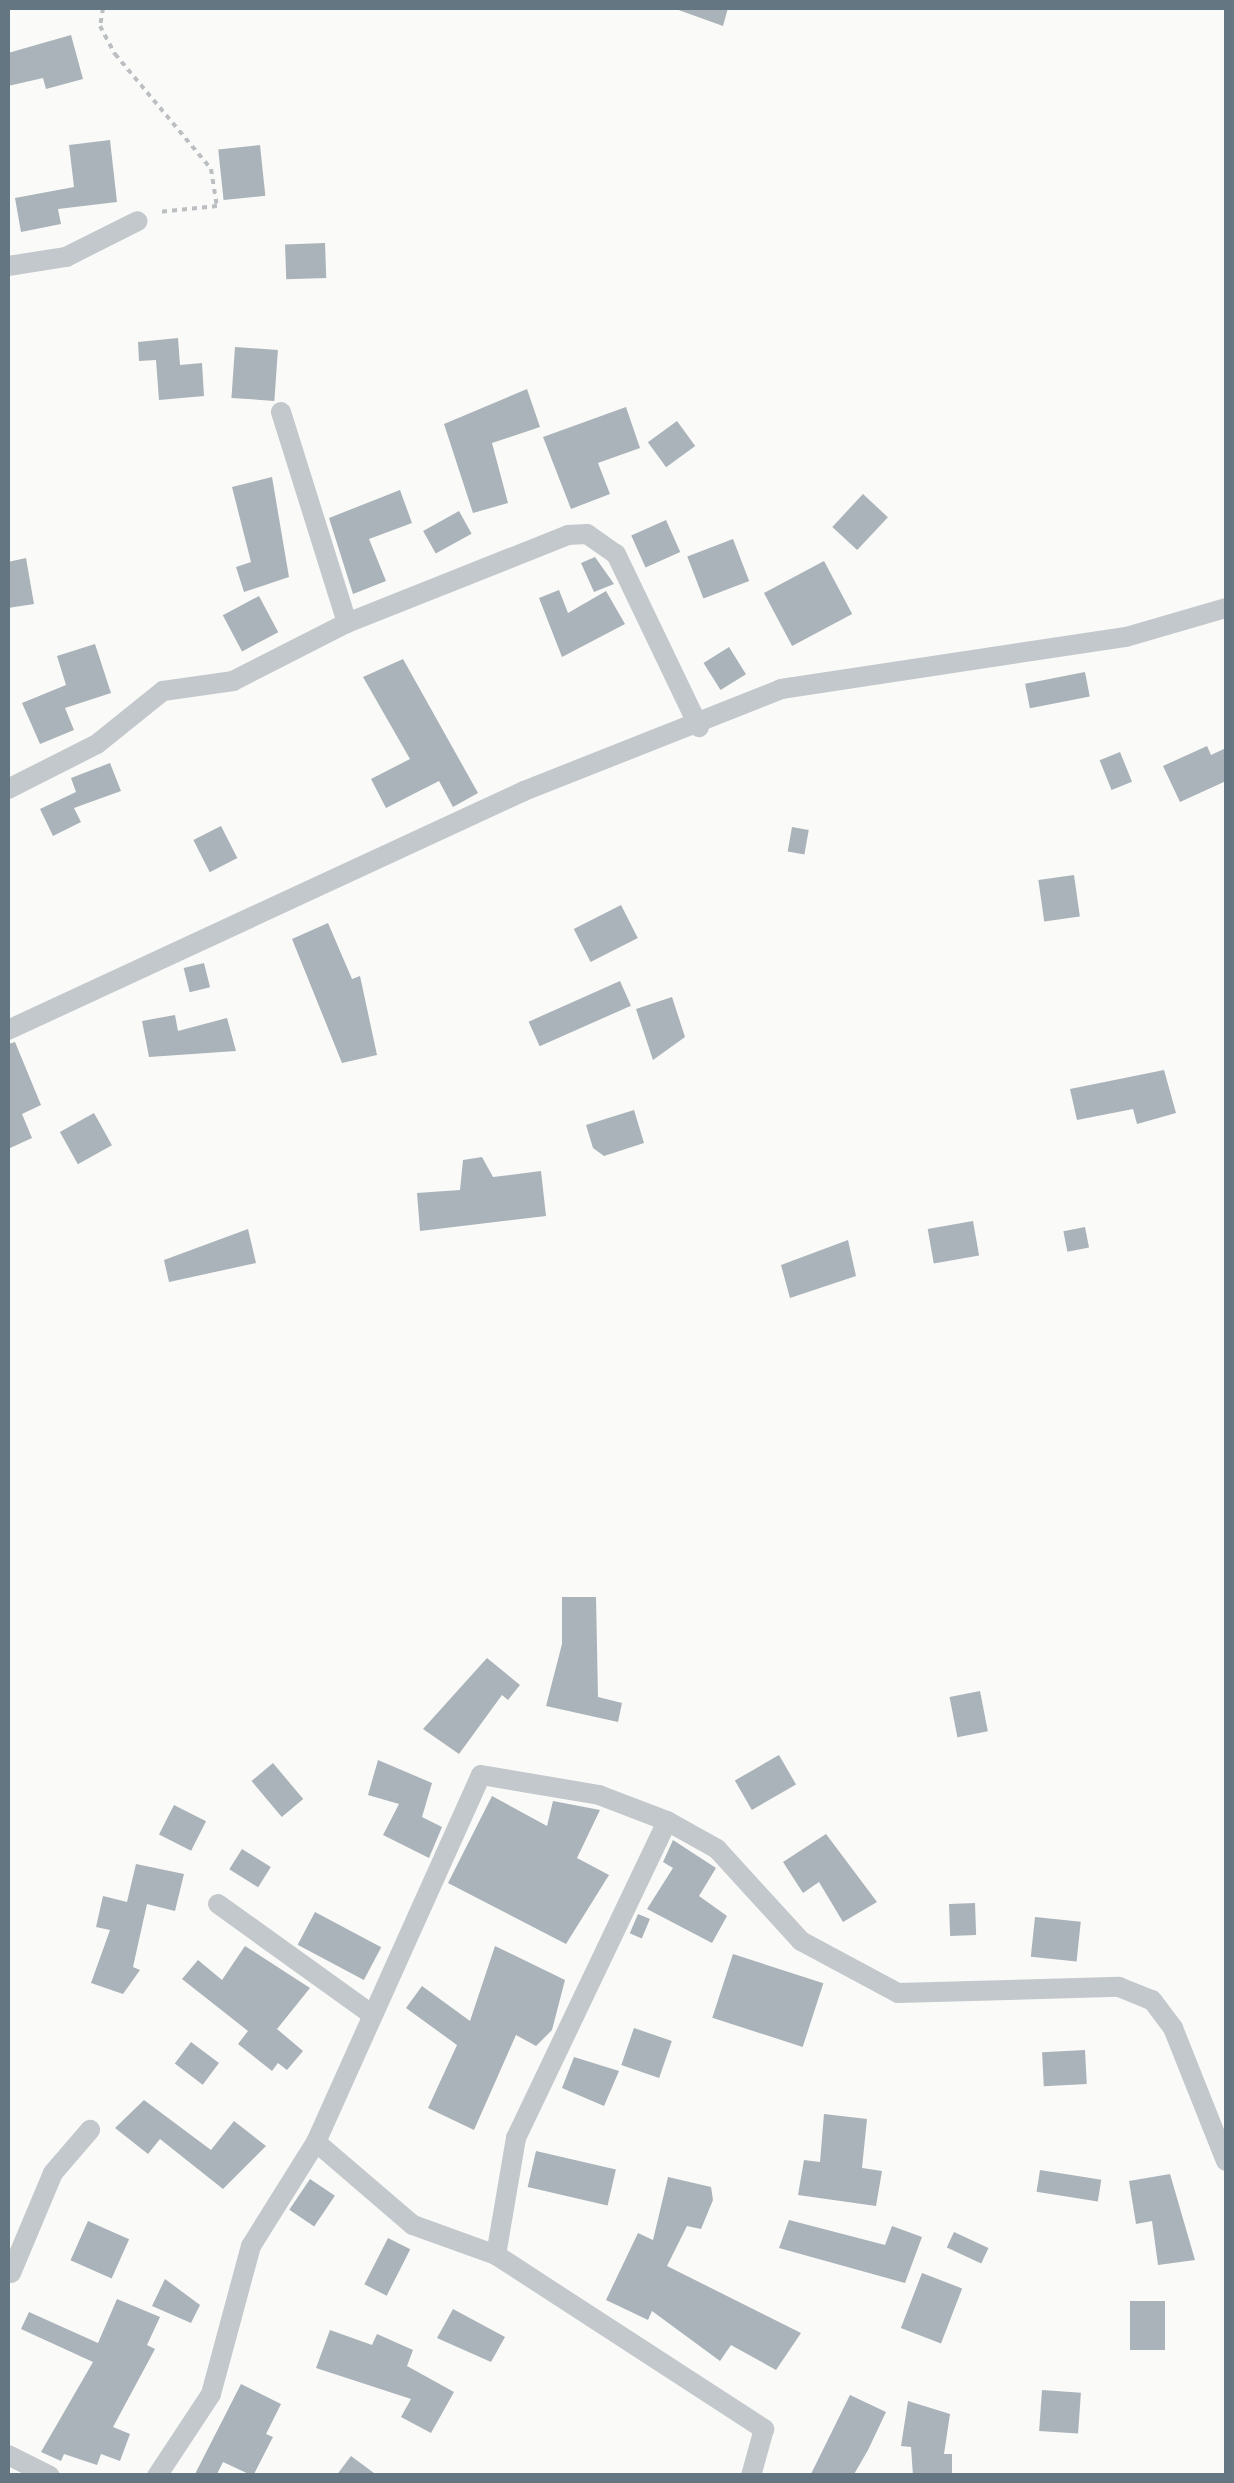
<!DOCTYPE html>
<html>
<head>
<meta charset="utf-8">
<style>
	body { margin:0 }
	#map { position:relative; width:1234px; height:2483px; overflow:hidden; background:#fafaf8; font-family:"Golos Text",sans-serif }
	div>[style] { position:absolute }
	.building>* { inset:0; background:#aab3b9; transform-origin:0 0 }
	.path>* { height:4px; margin-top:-2px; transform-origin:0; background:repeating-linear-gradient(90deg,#bbbfc2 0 5px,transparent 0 10px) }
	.minor>* { height:20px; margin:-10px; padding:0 10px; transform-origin:10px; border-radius:10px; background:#c3c8cc }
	span { translate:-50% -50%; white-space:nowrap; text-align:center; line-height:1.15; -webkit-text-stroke:10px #fff; paint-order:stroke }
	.frame { position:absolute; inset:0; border:10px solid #657683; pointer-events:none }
</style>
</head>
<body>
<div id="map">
	<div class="building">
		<div style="clip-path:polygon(673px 8px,728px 8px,723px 26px)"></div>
		<div style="clip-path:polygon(71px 35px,83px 79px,46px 89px,43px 78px,8px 86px,8px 53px)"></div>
		<div style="clip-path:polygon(110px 140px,117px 202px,58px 209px,61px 224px,21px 232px,15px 198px,74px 187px,69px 145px)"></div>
		<div style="left:260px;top:145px;width:51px;height:42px;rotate:84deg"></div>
		<div style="left:325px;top:243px;width:35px;height:40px;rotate:88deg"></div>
		<div style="clip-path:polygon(178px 338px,180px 365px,202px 363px,204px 396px,159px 400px,156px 360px,139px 361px,138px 342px)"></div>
		<div style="left:235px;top:347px;width:43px;height:51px;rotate:4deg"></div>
		<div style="clip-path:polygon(527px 389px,540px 427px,492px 443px,508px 503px,473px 513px,444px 424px)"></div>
		<div style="clip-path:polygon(626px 407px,640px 448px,598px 463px,610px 494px,571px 509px,543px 437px)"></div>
		<div style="left:677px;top:421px;width:31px;height:36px;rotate:54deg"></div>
		<div style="clip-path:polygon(272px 477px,289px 577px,244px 592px,236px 567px,251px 562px,232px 487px)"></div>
		<div style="clip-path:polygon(400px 490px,412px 523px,369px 539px,386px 581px,353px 594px,329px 518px)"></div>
		<div style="left:863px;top:494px;width:34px;height:45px;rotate:43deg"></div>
		<div style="left:459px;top:511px;width:26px;height:41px;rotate:61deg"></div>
		<div style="left:666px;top:520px;width:35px;height:38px;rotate:66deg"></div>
		<div style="left:733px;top:539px;width:45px;height:49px;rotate:69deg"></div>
		<div style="clip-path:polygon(595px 557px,614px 584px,594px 592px,581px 563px)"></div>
		<div style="clip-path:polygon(26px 558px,34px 604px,8px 608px,8px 562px)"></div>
		<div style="left:824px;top:561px;width:60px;height:68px;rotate:62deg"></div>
		<div style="clip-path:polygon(559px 590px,568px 613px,606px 591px,625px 624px,562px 657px,539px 598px)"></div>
		<div style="left:259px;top:596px;width:41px;height:41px;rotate:62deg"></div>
		<div style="clip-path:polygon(95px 644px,111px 693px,65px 708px,74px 730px,40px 744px,22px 703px,66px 685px,57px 656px)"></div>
		<div style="left:729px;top:647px;width:32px;height:30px;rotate:58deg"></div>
		<div style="clip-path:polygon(403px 659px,478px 793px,453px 807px,439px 781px,386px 808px,371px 779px,410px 759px,363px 677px)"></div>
		<div style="left:1085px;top:672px;width:25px;height:61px;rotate:79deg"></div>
		<div style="clip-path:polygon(1207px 746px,1211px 755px,1226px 748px,1226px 781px,1180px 802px,1163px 766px)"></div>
		<div style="left:1120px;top:752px;width:32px;height:22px;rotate:68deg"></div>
		<div style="clip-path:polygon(110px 763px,121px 791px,74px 808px,81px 822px,53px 836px,40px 809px,76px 792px,71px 778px)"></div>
		<div style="left:221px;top:826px;width:36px;height:31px;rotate:63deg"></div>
		<div style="left:792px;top:827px;width:17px;height:25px;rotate:10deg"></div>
		<div style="left:1074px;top:875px;width:42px;height:36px;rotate:82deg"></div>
		<div style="left:621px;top:905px;width:37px;height:53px;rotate:63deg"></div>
		<div style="clip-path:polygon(328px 923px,352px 979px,360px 976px,377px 1055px,342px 1063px,292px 939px)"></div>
		<div style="left:204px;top:963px;width:25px;height:21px;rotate:76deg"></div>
		<div style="left:620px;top:981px;width:27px;height:100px;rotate:66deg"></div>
		<div style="clip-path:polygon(672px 997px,685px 1037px,653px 1060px,636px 1009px)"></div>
		<div style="clip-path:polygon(175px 1015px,178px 1031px,227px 1018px,236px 1051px,149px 1057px,142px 1021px)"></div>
		<div style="clip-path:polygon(15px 1042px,41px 1105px,22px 1114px,32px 1138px,8px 1149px,8px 1044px)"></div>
		<div style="clip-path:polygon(1164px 1070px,1176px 1113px,1137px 1124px,1133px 1109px,1077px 1120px,1070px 1089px)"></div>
		<div style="clip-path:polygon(634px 1110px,644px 1143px,604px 1156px,593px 1148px,586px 1125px)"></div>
		<div style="left:94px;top:1113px;width:37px;height:39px;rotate:61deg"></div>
		<div style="clip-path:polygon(482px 1157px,493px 1177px,541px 1171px,546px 1216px,420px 1231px,417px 1193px,460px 1190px,463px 1160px)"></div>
		<div style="left:973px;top:1221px;width:35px;height:46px;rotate:80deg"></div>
		<div style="left:1085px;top:1227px;width:21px;height:22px;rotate:79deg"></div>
		<div style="clip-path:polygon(248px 1229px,256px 1263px,169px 1282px,164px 1260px)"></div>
		<div style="clip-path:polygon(848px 1240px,856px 1276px,790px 1298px,781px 1265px)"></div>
		<div style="clip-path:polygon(562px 1597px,596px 1597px,598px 1697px,622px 1703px,618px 1722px,546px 1706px,562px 1644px)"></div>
		<div style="clip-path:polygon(487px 1658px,520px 1685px,508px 1700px,502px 1695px,459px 1754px,423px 1729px)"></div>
		<div style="left:980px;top:1691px;width:41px;height:31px;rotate:79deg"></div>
		<div style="left:779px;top:1755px;width:34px;height:51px;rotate:60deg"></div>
		<div style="clip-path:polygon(378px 1760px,432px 1783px,422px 1817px,442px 1827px,429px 1858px,383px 1835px,399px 1804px,368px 1795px)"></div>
		<div style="left:273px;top:1763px;width:47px;height:28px;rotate:50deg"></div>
		<div style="clip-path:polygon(492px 1796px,547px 1826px,553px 1801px,600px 1810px,577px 1858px,609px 1875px,566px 1944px,448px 1883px)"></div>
		<div style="left:174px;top:1805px;width:36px;height:33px;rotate:27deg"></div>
		<div style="clip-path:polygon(826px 1834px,877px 1902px,843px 1922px,819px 1882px,803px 1893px,783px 1862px)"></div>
		<div style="clip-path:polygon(673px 1840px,716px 1868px,699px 1896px,727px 1916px,712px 1943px,647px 1909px,673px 1868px,663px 1862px)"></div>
		<div style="left:242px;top:1849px;width:34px;height:24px;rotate:32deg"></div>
		<div style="clip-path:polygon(136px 1864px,184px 1874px,175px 1911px,147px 1904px,133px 1967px,140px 1970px,123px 1994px,91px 1983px,110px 1930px,96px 1927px,103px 1896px,127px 1902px)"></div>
		<div style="left:975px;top:1903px;width:32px;height:26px;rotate:88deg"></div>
		<div style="left:315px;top:1912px;width:75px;height:37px;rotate:28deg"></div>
		<div style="left:638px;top:1914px;width:13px;height:21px;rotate:23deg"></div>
		<div style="left:1035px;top:1917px;width:46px;height:40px;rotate:6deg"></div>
		<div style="clip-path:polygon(245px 1946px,310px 1988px,277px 2029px,303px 2051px,287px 2070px,278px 2063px,272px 2071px,238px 2044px,248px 2031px,182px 1979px,198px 1960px,222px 1980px)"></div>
		<div style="clip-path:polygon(495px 1946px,565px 1980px,552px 2030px,536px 2046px,516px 2035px,474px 2130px,428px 2108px,457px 2045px,406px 2008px,422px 1986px,470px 2021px)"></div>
		<div style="left:733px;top:1954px;width:95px;height:67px;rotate:18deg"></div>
		<div style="left:634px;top:2028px;width:40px;height:39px;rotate:19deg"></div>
		<div style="left:191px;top:2042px;width:35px;height:27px;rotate:37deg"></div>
		<div style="left:1085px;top:2050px;width:34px;height:43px;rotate:87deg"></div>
		<div style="clip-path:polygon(574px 2057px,619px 2071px,604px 2106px,562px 2088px)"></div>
		<div style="clip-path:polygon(144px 2100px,211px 2150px,234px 2121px,266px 2146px,223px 2189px,160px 2139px,148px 2154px,115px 2128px)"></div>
		<div style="clip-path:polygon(824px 2114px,867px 2119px,862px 2168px,882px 2171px,876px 2206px,798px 2195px,804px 2160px,820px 2162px)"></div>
		<div style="left:536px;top:2151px;width:82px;height:37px;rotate:13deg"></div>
		<div style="left:1040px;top:2170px;width:62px;height:22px;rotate:9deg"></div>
		<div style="clip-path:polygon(1170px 2174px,1195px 2260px,1158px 2265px,1152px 2221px,1136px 2224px,1129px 2181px)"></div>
		<div style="clip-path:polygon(668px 2177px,711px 2187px,713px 2200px,701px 2229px,687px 2226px,667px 2266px,801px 2333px,776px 2370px,731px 2345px,720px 2361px,652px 2311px,648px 2320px,606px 2300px,638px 2233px,653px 2240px)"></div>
		<div style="left:310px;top:2179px;width:30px;height:37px;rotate:34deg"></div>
		<div style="clip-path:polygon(789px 2220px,885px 2245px,892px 2226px,922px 2237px,905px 2283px,779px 2248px)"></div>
		<div style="left:88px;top:2221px;width:45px;height:43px;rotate:24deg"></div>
		<div style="left:954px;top:2232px;width:38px;height:17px;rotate:25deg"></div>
		<div style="left:388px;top:2238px;width:25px;height:52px;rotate:27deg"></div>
		<div style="left:922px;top:2273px;width:43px;height:59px;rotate:21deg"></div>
		<div style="clip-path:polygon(165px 2279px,200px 2305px,191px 2323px,152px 2306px)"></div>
		<div style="clip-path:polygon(117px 2299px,160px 2317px,147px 2345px,155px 2349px,113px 2427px,130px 2434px,120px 2461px,101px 2454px,97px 2465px,64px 2454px,61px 2461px,41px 2452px,93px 2362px,21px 2329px,29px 2312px,98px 2343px)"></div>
		<div style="left:1165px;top:2301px;width:49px;height:35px;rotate:90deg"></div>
		<div style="clip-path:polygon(453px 2309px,505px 2337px,491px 2362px,437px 2338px)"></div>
		<div style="clip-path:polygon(330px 2330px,372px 2345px,377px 2334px,413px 2350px,407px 2366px,454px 2392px,431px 2433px,401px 2417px,411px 2399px,316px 2368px)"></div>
		<div style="clip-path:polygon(241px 2384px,281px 2404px,266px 2434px,273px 2437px,253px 2476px,223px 2462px,216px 2476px,194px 2476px)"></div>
		<div style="left:1042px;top:2390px;width:39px;height:41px;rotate:4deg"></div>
		<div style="clip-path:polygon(850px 2395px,886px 2412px,868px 2450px,853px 2476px,810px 2476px)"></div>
		<div style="clip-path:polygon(908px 2401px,950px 2414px,944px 2454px,952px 2454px,952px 2476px,913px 2476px,911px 2447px,901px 2446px)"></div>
		<div style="clip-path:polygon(351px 2456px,378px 2476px,336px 2476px)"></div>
	</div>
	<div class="path">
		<div style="left:103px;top:8px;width:18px;rotate:99deg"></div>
		<div style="left:100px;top:26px;width:32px;rotate:62deg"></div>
		<div style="left:115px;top:54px;width:150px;rotate:50.1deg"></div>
		<div style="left:211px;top:169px;width:37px;rotate:81deg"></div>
		<div style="left:217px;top:206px;width:59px;rotate:174.2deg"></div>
	</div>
	<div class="minor">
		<div style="left:8px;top:266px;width:59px;rotate:-8.8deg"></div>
		<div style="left:66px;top:257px;width:80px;rotate:-26.6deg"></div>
		<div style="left:281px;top:412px;width:221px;rotate:72.6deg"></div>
		<div style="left:8px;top:789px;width:100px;rotate:-26.8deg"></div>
		<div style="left:97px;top:744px;width:85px;rotate:-38.8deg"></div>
		<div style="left:163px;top:691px;width:71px;rotate:-8.1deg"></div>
		<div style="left:233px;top:681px;width:128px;rotate:-27deg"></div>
		<div style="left:347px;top:623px;width:238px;rotate:-21.7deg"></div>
		<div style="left:568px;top:535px;width:19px;rotate:-3deg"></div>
		<div style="left:587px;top:534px;width:35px;rotate:35deg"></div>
		<div style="left:616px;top:554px;width:192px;rotate:64.4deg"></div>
		<div style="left:8px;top:1030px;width:569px;rotate:-24.85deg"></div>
		<div style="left:524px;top:791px;width:277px;rotate:-21.6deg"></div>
		<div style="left:781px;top:689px;width:349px;rotate:-8.6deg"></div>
		<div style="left:1126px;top:637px;width:104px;rotate:-16.2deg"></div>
		<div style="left:218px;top:1904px;width:188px;rotate:35.7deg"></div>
		<div style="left:316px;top:2142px;width:128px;rotate:40.6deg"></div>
		<div style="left:413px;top:2225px;width:88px;rotate:19.9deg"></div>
		<div style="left:496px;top:2255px;width:320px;rotate:33deg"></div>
		<div style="left:764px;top:2429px;width:49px;rotate:105.5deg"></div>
		<div style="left:496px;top:2255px;width:119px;rotate:-80.3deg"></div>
		<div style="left:516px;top:2138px;width:351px;rotate:-64.5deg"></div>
		<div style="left:11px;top:2273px;width:108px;rotate:-67.2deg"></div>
		<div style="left:53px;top:2173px;width:57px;rotate:-49.3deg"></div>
		<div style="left:8px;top:2455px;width:47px;rotate:26.6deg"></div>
		<div style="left:157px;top:2476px;width:98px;rotate:-56.6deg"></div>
		<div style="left:211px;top:2394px;width:153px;rotate:-74.9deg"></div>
		<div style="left:251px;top:2246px;width:123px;rotate:-58deg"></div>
		<div style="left:316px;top:2142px;width:402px;rotate:-65.8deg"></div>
		<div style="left:481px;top:1775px;width:120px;rotate:9.6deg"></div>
		<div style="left:599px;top:1795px;width:73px;rotate:20.9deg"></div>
		<div style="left:667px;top:1821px;width:57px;rotate:29.2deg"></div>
		<div style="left:717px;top:1849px;width:125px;rotate:47.6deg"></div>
		<div style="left:801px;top:1941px;width:110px;rotate:28.2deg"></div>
		<div style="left:898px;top:1993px;width:221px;rotate:-1.6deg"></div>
		<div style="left:1119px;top:1987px;width:35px;rotate:22deg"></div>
		<div style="left:1152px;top:2000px;width:35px;rotate:53deg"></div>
		<div style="left:1173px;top:2028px;width:143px;rotate:68.3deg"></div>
	</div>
	<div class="frame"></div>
</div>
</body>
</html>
